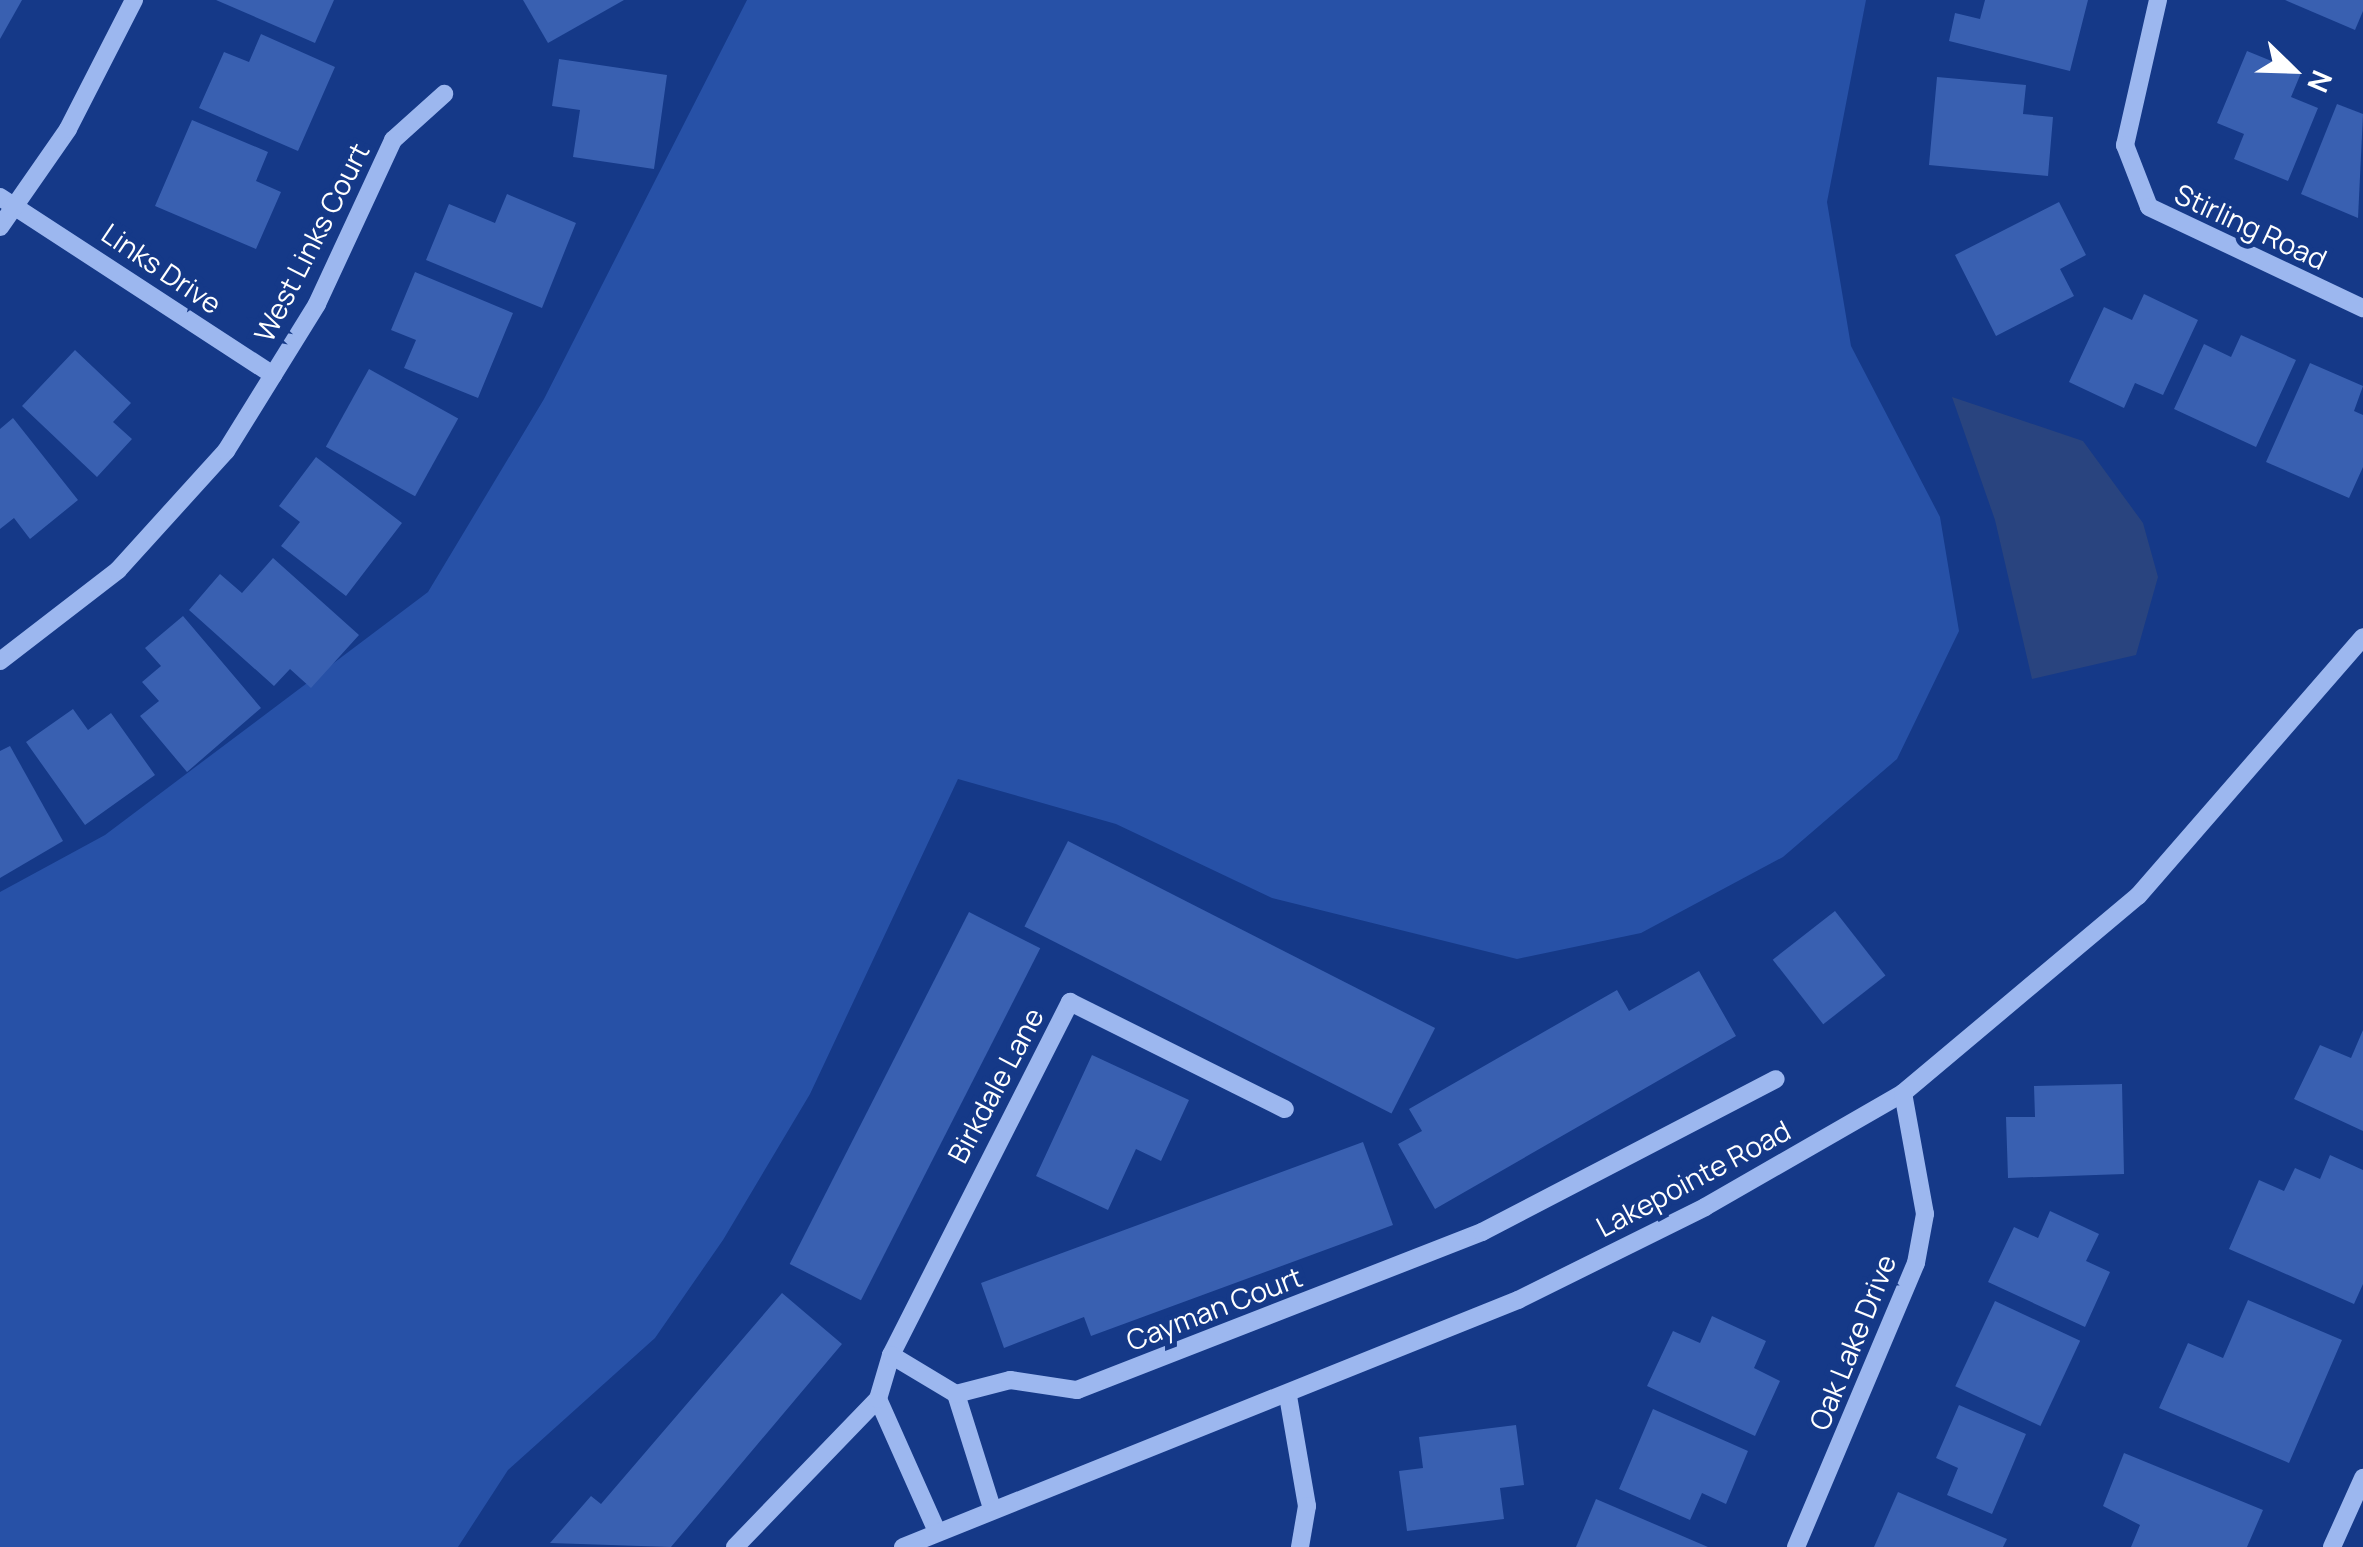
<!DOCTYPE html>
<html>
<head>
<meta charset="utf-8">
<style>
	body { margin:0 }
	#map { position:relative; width:2363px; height:1547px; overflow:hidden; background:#153988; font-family:Manrope,sans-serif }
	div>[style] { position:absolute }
	.green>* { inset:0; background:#2751a7 }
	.water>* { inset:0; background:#29447f }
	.building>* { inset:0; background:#3960b1; transform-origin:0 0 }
	.minor>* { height:18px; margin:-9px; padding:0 9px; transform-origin:9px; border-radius:9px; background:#9cb7ef }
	span { translate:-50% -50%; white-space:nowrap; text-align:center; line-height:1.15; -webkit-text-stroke:10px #153988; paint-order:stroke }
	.street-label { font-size:28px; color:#fff }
	.north { position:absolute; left:2243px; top:20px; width:100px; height:100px; -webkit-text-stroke:8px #153988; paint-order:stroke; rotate:113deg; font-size:28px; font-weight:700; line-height:40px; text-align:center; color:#fff }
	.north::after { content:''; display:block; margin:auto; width:35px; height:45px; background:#fff; clip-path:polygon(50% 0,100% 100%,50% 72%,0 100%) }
</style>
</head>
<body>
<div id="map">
	<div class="green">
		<div style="clip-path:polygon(747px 0,1866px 0,1827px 202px,1851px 346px,1940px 517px,1959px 631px,1897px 759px,1783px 857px,1641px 933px,1517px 959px,1272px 898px,1116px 824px,958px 779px,810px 1094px,723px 1240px,655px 1338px,508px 1470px,458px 1547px,0 1547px,0 892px,105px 835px,428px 592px,544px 399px)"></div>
	</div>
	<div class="water">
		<div style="clip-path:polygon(1952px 397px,2083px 441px,2143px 523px,2158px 577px,2136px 655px,2032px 679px,1995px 520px)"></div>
	</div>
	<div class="building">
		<div style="clip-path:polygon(0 0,22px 0,0 39px)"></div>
		<div style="clip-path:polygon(216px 0,334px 0,315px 43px)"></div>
		<div style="clip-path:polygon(523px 0,624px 0,548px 43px)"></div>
		<div style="clip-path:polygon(1985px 0,2088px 0,2070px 71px,1949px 41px,1955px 13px,1980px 19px)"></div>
		<div style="clip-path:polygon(2285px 0,2363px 0,2363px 11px,2355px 30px)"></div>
		<div style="clip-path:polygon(261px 34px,335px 67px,298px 151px,199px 108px,224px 52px,249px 62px)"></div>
		<div style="clip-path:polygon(2247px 51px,2301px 73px,2291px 97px,2318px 108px,2288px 181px,2234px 159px,2244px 134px,2217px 123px)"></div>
		<div style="clip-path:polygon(559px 59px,667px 75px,654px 169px,573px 157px,580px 110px,552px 106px)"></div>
		<div style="clip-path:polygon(1937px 77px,2026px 85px,2023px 114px,2053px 117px,2048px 176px,1929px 165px)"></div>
		<div style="clip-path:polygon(2337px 104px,2363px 114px,2358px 218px,2301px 194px)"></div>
		<div style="clip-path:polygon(192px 120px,268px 152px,256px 181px,281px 192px,256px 249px,155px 206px)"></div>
		<div style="clip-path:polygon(507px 194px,576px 223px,542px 308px,426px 260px,449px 204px,495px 223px)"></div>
		<div style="clip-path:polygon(2059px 202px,2086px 255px,2060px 269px,2074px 296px,1996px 336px,1955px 255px)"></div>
		<div style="clip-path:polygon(415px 272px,513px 313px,478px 398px,404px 368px,416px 340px,391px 330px)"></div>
		<div style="clip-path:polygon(2144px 294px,2198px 320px,2163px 395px,2135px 383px,2124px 408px,2069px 382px,2104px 307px,2132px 320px)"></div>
		<div style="clip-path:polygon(2241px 335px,2296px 360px,2256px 447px,2174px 409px,2204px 344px,2231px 357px)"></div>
		<div style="clip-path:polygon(75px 350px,131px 403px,113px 422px,132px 439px,97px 477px,22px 406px)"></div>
		<div style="clip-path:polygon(2310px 363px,2363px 386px,2354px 411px,2363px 415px,2363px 467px,2349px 498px,2266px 462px)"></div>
		<div style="left:369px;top:369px;width:102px;height:89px;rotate:29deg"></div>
		<div style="clip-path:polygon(13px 418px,78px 500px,30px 539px,14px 518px,0 529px,0 429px)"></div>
		<div style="clip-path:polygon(316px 457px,402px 523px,346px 596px,281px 546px,300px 522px,279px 506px)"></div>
		<div style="clip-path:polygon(273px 558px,359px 635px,311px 688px,290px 669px,274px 686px,189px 610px,220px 574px,242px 593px)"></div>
		<div style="clip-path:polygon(183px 616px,261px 708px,187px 772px,140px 716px,159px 701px,142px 682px,161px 666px,145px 648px)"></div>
		<div style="clip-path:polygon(73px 709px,88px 730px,111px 713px,155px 775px,85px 825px,26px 742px)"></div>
		<div style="clip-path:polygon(10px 746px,63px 841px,0 878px,0 751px)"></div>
		<div style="left:1068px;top:841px;width:412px;height:96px;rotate:27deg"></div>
		<div style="left:1835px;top:911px;width:82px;height:79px;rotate:52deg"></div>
		<div style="left:969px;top:912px;width:80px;height:395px;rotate:27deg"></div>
		<div style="clip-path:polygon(1699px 971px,1736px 1036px,1435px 1209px,1398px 1144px,1422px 1131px,1409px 1109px,1617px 990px,1629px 1011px)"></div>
		<div style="clip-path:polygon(2363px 1030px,2363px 1131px,2294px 1099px,2320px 1045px,2351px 1058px)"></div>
		<div style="clip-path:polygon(1092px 1055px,1189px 1100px,1161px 1161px,1136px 1149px,1108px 1210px,1036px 1176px)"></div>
		<div style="clip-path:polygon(2122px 1084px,2124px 1174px,2008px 1178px,2006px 1117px,2035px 1117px,2034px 1086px)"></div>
		<div style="clip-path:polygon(1363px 1142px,1393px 1225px,1091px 1336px,1084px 1317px,1004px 1348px,981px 1283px)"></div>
		<div style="clip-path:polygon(2330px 1155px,2363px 1170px,2363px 1284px,2354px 1304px,2229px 1249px,2259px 1180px,2284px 1191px,2295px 1168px,2320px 1179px)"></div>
		<div style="clip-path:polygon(2050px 1211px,2099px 1234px,2086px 1261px,2110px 1272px,2085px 1327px,1988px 1282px,2014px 1227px,2038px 1238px)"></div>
		<div style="clip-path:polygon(782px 1293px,842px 1344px,671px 1547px,550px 1543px,591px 1496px,601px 1504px)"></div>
		<div style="clip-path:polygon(2248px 1300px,2342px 1340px,2289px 1463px,2159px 1408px,2188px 1343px,2223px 1358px)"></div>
		<div style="left:1995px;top:1301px;width:94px;height:94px;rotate:25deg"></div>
		<div style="clip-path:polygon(1712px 1316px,1766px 1341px,1754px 1368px,1780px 1381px,1755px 1436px,1647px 1386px,1673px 1331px,1700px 1343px)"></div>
		<div style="clip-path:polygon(1959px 1405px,2026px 1434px,1992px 1514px,1947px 1495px,1958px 1468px,1936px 1458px)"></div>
		<div style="clip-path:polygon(1653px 1409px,1748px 1451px,1726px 1504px,1702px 1493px,1690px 1520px,1619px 1489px)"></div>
		<div style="clip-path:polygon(1516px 1425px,1524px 1485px,1500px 1488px,1504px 1519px,1407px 1531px,1399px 1471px,1423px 1468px,1419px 1437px)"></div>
		<div style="clip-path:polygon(2124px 1453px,2263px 1510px,2247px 1547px,2131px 1547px,2140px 1525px,2103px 1506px)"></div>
		<div style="clip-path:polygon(1898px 1492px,2007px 1539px,2003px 1547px,1874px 1547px)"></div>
		<div style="clip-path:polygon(1596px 1499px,1708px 1547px,1576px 1547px)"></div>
	</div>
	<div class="minor">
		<div style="left:2158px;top:0;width:149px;rotate:102.8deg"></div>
		<div style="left:2125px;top:145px;width:66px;rotate:68.8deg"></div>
		<div style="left:2149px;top:207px;width:237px;rotate:25.3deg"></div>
		<div style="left:0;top:197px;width:326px;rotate:33.1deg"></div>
		<div style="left:0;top:227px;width:119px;rotate:-55.2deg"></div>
		<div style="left:68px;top:129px;width:145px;rotate:-62.9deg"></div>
		<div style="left:0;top:661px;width:149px;rotate:-37.6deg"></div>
		<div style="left:118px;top:570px;width:161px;rotate:-47.8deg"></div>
		<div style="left:226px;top:451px;width:173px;rotate:-58.2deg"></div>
		<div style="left:317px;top:304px;width:181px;rotate:-65.1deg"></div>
		<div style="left:393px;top:140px;width:69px;rotate:-42deg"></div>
		<div style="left:891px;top:1355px;width:396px;rotate:-63.1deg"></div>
		<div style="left:1070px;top:1002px;width:240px;rotate:26.5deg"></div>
		<div style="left:956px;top:1394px;width:116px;rotate:72.5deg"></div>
		<div style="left:1288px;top:1396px;width:112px;rotate:80.2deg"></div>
		<div style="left:1307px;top:1506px;width:42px;rotate:99.7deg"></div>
		<div style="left:878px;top:1399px;width:142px;rotate:66deg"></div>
		<div style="left:735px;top:1547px;width:206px;rotate:-46deg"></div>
		<div style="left:878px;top:1399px;width:46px;rotate:-73.5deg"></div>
		<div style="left:891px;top:1355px;width:76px;rotate:31deg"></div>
		<div style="left:956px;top:1394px;width:56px;rotate:-14.5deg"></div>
		<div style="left:1010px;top:1380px;width:68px;rotate:8.5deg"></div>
		<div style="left:1077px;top:1390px;width:435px;rotate:-21.3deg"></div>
		<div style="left:1482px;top:1232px;width:331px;rotate:-27.5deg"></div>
		<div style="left:903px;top:1547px;width:663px;rotate:-21.88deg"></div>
		<div style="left:1518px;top:1300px;width:209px;rotate:-26.4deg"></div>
		<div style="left:1705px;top:1207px;width:228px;rotate:-29.9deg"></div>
		<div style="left:1903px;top:1093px;width:307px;rotate:-40deg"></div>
		<div style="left:2138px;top:896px;width:343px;rotate:-49deg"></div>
		<div style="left:1796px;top:1547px;width:308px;rotate:-67.1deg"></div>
		<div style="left:1916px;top:1263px;width:50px;rotate:-79.6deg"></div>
		<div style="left:1925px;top:1214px;width:123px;rotate:-100.3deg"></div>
		<div style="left:2332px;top:1547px;width:76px;rotate:-65.8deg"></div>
	</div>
	<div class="street-label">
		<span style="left:2251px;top:226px;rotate:25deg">Stirling Road</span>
		<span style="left:311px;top:242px;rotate:-63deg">West Links Court</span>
		<span style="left:162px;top:268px;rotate:34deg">Links Drive</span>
		<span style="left:995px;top:1085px;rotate:-62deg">Birkdale Lane</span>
		<span style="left:1693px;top:1178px;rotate:-28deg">Lakepointe Road</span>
		<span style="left:1214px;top:1308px;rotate:-21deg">Cayman Court</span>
		<span style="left:1852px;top:1342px;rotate:-68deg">Oak Lake Drive</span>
	</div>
	<div class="north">N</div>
</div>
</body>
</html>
